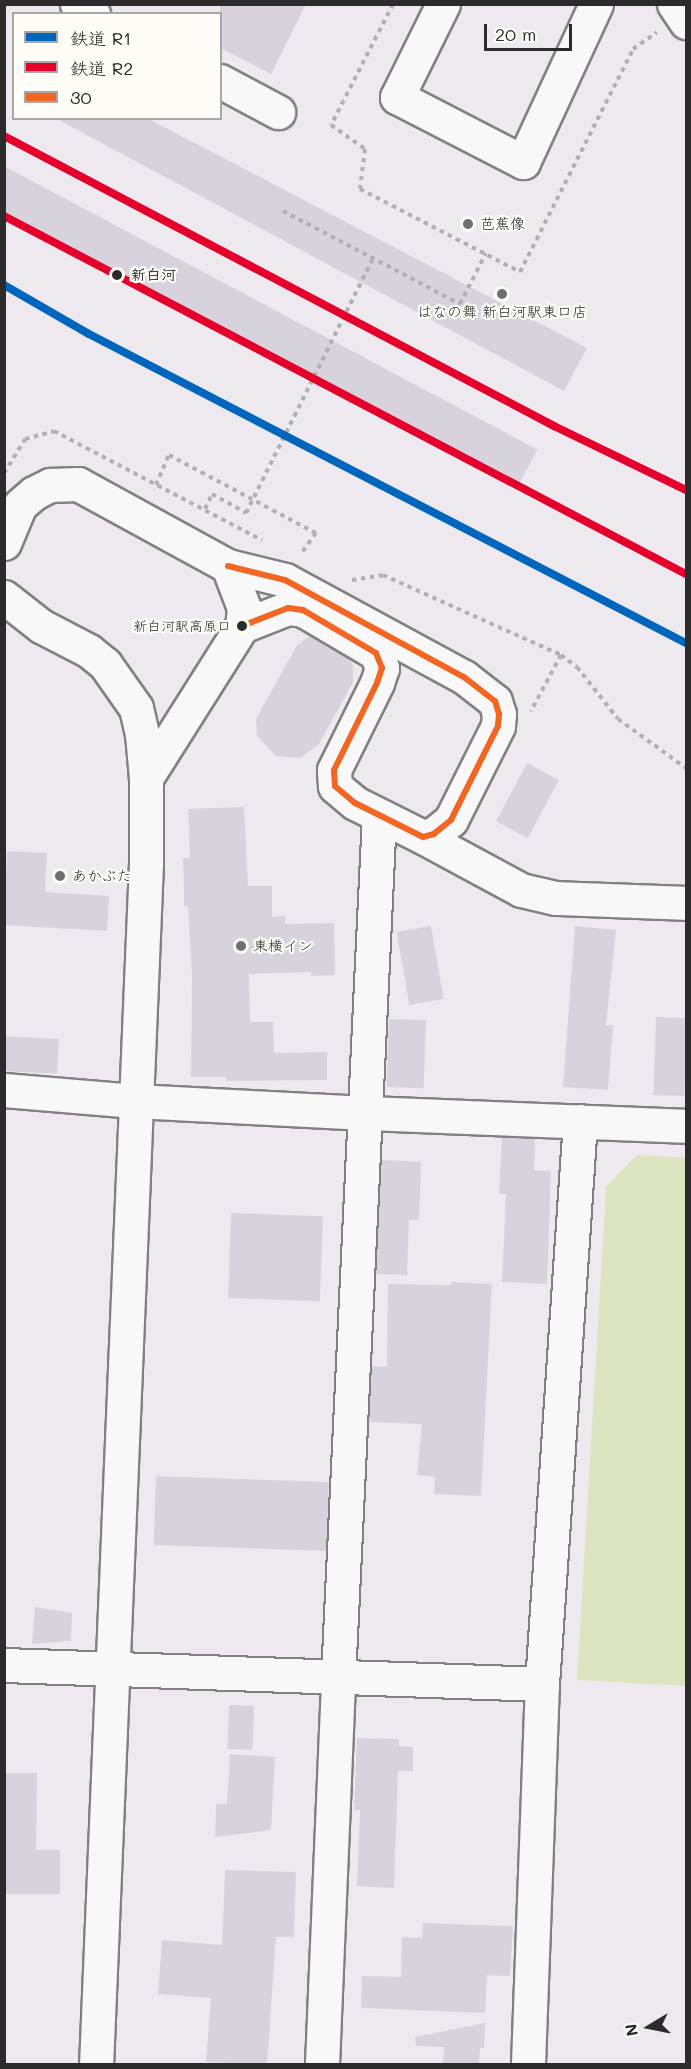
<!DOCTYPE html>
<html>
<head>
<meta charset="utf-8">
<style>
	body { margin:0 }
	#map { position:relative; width:691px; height:2069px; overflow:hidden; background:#eee9ef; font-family:Mali,"Klee One",sans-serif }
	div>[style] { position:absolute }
	.green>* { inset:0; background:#dce5bf }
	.building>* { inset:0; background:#d8d2dd; transform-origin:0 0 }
	.path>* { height:4px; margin-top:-2px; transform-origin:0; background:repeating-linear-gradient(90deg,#b2b1b1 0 4.5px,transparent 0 9px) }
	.roads { filter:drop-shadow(2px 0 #838083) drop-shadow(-2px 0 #838083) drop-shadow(0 2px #838083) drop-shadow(0 -2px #838083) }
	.minor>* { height:33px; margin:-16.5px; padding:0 16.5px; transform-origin:16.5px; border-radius:16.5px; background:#f9f8f8 }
	.bus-1>* { height:6px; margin:-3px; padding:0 3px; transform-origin:3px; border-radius:3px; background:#f26522 }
	.rail-1>* { height:8px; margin:-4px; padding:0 4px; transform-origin:4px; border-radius:4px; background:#0065bd }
	.rail-2>* { height:8px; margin:-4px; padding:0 4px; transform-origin:4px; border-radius:4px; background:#e4002b }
	.dots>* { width:16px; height:16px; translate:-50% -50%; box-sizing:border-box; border:3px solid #fdfcf7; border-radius:50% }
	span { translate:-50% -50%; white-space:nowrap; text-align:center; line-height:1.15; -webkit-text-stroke:4.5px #fdfcf7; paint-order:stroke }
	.bus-label { font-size:14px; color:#2b2b2b }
	.right { translate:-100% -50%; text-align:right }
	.poi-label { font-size:15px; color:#2b2b2b }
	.left { translate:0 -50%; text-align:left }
	.stop-label { font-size:15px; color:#2b2b2b; font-weight:700 }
	.frame { position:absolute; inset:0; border:6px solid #2b2b2b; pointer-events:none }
	.legend { position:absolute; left:12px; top:12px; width:210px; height:108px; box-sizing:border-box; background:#fdfcf7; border:2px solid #a9a8a5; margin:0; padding:8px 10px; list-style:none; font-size:18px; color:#2b2b2b }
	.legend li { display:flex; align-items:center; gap:12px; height:30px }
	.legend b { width:30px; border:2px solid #a9a8a5 }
	.north { position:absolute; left:619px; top:1997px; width:60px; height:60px; -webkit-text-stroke:4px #fdfcf7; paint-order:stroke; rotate:260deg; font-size:16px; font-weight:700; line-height:24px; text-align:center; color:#2b2b2b }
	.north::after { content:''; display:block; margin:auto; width:21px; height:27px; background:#2b2b2b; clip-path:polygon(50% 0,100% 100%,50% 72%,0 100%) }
	.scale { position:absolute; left:484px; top:24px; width:88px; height:27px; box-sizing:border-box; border:3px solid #2b2b2b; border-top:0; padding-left:8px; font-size:18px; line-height:21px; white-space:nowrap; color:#2b2b2b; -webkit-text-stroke:4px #fdfcf7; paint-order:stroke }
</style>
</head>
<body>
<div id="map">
	<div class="green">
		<div style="clip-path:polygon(637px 1155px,686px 1158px,686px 1686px,577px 1680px,606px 1187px)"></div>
	</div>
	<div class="building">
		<div style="clip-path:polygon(220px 4px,306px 4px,271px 74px,220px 48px)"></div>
		<div style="clip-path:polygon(55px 118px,147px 118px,587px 348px,564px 391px)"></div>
		<div style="left:4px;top:166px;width:604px;height:42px;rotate:28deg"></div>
		<div style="clip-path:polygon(310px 636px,350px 659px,353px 665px,353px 682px,319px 744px,300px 758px,276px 756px,257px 736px,256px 719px,297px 645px)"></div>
		<div style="left:527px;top:763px;width:36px;height:66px;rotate:28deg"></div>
		<div style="clip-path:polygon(244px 807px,248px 886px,272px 886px,272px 917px,285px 916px,285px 924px,334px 923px,335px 975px,311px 976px,311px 972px,249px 974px,250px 1022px,273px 1022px,274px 1053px,327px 1052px,327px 1080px,226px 1081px,226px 1077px,191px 1077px,192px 976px,188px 906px,184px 906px,184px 887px,183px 858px,190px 858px,188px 809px)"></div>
		<div style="clip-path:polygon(7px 851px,47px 853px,45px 892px,109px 896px,107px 931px,4px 925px)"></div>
		<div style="left:431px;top:926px;width:74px;height:35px;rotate:80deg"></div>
		<div style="clip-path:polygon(575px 926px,616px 930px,606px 1025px,613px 1025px,608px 1090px,563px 1087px)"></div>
		<div style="left:656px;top:1017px;width:31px;height:78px;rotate:2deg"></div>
		<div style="left:389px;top:1019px;width:37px;height:68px;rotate:2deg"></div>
		<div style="left:4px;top:1036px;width:55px;height:35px;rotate:3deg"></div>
		<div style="clip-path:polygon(502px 1137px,535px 1139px,534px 1170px,551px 1171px,547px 1284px,502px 1282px,506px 1194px,499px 1194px)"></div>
		<div style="clip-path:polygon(381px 1160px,421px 1162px,419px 1220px,409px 1220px,407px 1275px,376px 1274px)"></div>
		<div style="left:231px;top:1213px;width:92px;height:85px;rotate:2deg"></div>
		<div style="clip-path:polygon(451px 1282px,492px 1284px,481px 1496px,434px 1494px,435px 1477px,417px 1475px,422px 1424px,369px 1422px,372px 1366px,387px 1367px,388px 1284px,451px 1285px)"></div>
		<div style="left:156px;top:1476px;width:173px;height:69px;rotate:2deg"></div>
		<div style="clip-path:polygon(35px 1607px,72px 1613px,71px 1641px,32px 1644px)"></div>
		<div style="left:229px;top:1705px;width:25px;height:44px;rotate:2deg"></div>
		<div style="clip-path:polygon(357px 1738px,399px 1739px,399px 1746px,413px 1747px,413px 1771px,398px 1771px,394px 1888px,357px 1886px,360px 1810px,354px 1810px)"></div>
		<div style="clip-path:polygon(230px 1754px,275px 1757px,271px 1830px,215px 1837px,216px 1804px,227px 1804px)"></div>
		<div style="clip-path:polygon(4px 1773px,37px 1773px,36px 1850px,60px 1850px,60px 1894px,4px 1894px)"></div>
		<div style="clip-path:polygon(225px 1870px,296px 1872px,294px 1937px,276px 1937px,267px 2064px,206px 2062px,211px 1998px,158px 1994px,162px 1940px,222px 1945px)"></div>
		<div style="clip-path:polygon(423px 1923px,513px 1926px,510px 1976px,487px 1975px,485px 2013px,361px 2008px,362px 1976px,401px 1977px,402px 1937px,422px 1938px)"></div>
		<div style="clip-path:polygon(485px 2023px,484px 2048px,480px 2048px,479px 2064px,443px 2064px,444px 2047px,416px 2046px,415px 2037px)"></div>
	</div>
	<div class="path">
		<div style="left:393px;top:4px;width:136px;rotate:117.1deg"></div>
		<div style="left:331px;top:125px;width:42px;rotate:35.2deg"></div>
		<div style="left:365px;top:149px;width:40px;rotate:97.1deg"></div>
		<div style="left:360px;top:189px;width:180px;rotate:27.4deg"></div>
		<div style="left:520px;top:272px;width:250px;rotate:-63.1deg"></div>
		<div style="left:633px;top:49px;width:29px;rotate:-35deg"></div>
		<div style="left:283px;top:211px;width:200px;rotate:27.7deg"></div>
		<div style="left:460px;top:304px;width:57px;rotate:-63deg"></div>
		<div style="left:4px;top:473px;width:40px;rotate:-58deg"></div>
		<div style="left:25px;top:439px;width:30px;rotate:-15deg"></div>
		<div style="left:54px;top:431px;width:235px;rotate:27.7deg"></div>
		<div style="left:156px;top:485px;width:33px;rotate:-67deg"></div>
		<div style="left:169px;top:455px;width:166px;rotate:28deg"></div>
		<div style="left:316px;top:533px;width:26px;rotate:126deg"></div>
		<div style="left:205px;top:509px;width:17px;rotate:-65deg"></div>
		<div style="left:212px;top:494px;width:39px;rotate:29deg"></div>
		<div style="left:246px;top:513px;width:283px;rotate:-63.5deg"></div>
		<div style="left:352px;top:580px;width:31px;rotate:-9deg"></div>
		<div style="left:383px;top:575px;width:195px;rotate:24.2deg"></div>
		<div style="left:561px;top:655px;width:64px;rotate:118.2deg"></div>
		<div style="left:561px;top:655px;width:20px;rotate:37deg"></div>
		<div style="left:577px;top:667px;width:66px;rotate:51.7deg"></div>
		<div style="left:618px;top:719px;width:84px;rotate:35.8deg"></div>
	</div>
	<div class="roads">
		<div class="minor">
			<div style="left:77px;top:4px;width:19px;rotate:32deg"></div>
			<div style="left:443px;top:4px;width:104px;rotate:116.3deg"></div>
			<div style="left:397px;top:97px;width:142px;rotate:27.3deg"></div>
			<div style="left:523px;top:162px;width:174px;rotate:-65.2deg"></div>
			<div style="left:674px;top:4px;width:22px;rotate:56deg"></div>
			<div style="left:220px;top:81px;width:66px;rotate:28.1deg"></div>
			<div style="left:4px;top:543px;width:41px;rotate:-67.2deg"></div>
			<div style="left:20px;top:505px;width:18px;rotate:-41deg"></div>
			<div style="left:34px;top:493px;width:18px;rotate:-27deg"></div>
			<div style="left:50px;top:485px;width:28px;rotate:-2deg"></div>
			<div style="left:78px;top:484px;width:171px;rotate:28.7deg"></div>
			<div style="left:228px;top:566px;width:45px;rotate:69.1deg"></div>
			<div style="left:244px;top:608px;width:18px;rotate:96deg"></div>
			<div style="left:242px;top:626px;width:180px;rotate:122.3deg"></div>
			<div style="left:228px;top:566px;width:59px;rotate:13.8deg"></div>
			<div style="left:285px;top:580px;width:204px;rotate:28.5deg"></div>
			<div style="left:464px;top:677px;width:39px;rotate:38deg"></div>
			<div style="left:495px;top:701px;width:14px;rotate:73deg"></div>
			<div style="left:499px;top:714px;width:12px;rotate:95deg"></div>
			<div style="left:498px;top:726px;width:105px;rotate:116.6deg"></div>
			<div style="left:451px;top:820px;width:22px;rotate:141deg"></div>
			<div style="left:434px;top:834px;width:11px;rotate:165deg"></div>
			<div style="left:423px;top:837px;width:76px;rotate:-153.4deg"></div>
			<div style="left:355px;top:803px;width:26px;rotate:-140deg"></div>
			<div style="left:335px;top:786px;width:16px;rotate:-94deg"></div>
			<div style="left:334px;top:770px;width:97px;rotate:-63.7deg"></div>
			<div style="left:377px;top:683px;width:16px;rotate:-72deg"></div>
			<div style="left:382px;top:668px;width:16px;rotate:-112deg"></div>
			<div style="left:376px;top:653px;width:85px;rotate:-149.5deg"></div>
			<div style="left:303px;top:610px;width:15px;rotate:-172deg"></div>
			<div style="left:288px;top:608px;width:49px;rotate:158.6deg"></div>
			<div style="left:4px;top:597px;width:47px;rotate:38.1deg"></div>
			<div style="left:41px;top:626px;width:54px;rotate:27.5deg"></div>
			<div style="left:89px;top:651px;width:21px;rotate:39deg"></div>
			<div style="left:105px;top:664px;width:54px;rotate:54.8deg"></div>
			<div style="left:136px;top:708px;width:27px;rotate:77deg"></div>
			<div style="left:142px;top:734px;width:44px;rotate:84.8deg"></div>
			<div style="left:146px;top:778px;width:85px;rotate:90deg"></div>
			<div style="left:146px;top:863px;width:1202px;rotate:92.38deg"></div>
			<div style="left:423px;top:837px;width:111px;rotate:28.4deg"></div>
			<div style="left:521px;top:890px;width:36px;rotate:13deg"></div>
			<div style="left:556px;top:898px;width:130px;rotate:2.2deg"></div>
			<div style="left:4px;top:1090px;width:131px;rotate:4.8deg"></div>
			<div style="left:135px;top:1101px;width:231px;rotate:3deg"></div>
			<div style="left:366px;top:1113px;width:320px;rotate:2.3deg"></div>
			<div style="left:4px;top:1665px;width:538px;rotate:2.02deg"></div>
			<div style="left:322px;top:2064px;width:386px;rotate:-87.6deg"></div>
			<div style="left:338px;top:1678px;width:863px;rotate:-87.28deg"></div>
			<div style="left:528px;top:2064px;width:380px;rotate:-87.9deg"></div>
			<div style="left:542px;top:1684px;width:564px;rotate:-86.14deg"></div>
		</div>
	</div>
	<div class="bus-1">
		<div style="left:228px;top:566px;width:59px;rotate:13.8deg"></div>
		<div style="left:285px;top:580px;width:204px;rotate:28.5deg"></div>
		<div style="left:464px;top:677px;width:39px;rotate:38deg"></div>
		<div style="left:495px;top:701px;width:14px;rotate:73deg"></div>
		<div style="left:499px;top:714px;width:12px;rotate:95deg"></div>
		<div style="left:498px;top:726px;width:105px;rotate:116.6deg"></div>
		<div style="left:451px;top:820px;width:22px;rotate:141deg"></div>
		<div style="left:434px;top:834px;width:11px;rotate:165deg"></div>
		<div style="left:423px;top:837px;width:76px;rotate:-153.4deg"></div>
		<div style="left:355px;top:803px;width:26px;rotate:-140deg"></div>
		<div style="left:335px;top:786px;width:16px;rotate:-94deg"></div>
		<div style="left:334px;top:770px;width:97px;rotate:-63.7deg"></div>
		<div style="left:377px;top:683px;width:16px;rotate:-72deg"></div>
		<div style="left:382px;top:668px;width:16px;rotate:-112deg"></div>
		<div style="left:376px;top:653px;width:85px;rotate:-149.5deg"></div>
		<div style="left:303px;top:610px;width:15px;rotate:-172deg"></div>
		<div style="left:288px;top:608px;width:49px;rotate:158.6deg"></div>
	</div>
	<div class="rail-1">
		<div style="left:4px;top:285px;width:98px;rotate:30deg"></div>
		<div style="left:89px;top:334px;width:672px;rotate:27.37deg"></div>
	</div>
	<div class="rail-2">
		<div style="left:4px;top:136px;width:622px;rotate:27.8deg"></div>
		<div style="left:554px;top:426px;width:147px;rotate:25.9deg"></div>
		<div style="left:4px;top:216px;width:770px;rotate:27.7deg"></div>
	</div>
	<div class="dots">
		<div style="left:468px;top:224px;background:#6f6e70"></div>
		<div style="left:117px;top:275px;background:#2b2b2b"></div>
		<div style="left:502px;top:294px;background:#6f6e70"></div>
		<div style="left:242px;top:626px;background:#2b2b2b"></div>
		<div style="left:60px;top:876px;background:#6f6e70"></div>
		<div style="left:241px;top:946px;background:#6f6e70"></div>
	</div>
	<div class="bus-label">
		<span class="right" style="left:231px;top:626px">新白河駅高原口</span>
	</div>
	<div class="poi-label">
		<span class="left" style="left:480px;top:224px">芭蕉像</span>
		<span style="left:502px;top:312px">はなの舞 新白河駅東口店</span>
		<span class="left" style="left:72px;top:876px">あかぶた</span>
		<span class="left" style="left:253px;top:946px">東横イン</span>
	</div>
	<div class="stop-label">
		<span class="left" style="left:131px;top:275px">新白河</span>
	</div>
	<div class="frame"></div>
	<ul class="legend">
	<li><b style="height:8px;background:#0065bd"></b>鉄道 R1</li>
	<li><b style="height:8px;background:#e4002b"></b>鉄道 R2</li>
	<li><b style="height:8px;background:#f26522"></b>30</li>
	</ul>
	<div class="north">N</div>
	<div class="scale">20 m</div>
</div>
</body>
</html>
